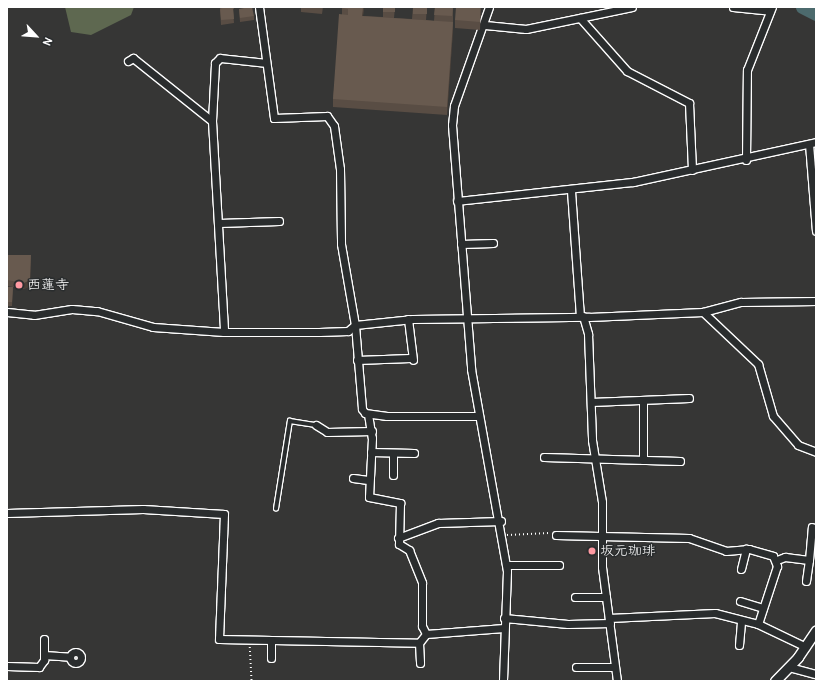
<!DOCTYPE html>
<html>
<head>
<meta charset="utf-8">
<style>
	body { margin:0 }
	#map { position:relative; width:823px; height:688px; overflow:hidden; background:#363635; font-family:Pangolin,"Klee One",sans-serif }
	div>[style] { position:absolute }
	.green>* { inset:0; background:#5e6850 }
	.river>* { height:13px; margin:-6.5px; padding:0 6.5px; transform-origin:6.5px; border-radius:6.5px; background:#4c6a6d }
	.path>* { height:1.5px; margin-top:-0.75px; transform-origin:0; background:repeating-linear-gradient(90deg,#fff 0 1px,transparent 0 4px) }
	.roads { filter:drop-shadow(1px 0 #fff) drop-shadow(-1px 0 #fff) drop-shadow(0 1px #fff) drop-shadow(0 -1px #fff) }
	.service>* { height:3.5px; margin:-1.75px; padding:0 1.75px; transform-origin:1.75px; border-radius:1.75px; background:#2a2d2e }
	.minor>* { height:7px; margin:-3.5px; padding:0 3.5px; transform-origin:3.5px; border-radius:3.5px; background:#2a2d2e }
	.minor>.ring { margin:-3.5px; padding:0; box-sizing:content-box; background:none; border:7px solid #2a2d2e; border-radius:50% }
	.tertiary>* { height:9px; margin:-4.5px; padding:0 4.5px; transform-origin:4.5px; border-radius:4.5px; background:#2a2d2e }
	.wall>* { inset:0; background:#594d44 }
	.shaded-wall>* { inset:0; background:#493f37 }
	.building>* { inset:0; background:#685a4f; transform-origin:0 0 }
	.dots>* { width:11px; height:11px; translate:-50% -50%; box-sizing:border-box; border:2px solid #2a2d2e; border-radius:50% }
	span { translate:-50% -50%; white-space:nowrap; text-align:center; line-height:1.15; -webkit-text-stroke:3px #2a2d2e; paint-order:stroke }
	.poi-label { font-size:14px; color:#fff }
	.left { translate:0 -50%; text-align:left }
	.frame { position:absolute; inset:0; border:8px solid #fff; pointer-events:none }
	.north { position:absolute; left:16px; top:16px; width:40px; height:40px; -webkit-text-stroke:3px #2a2d2e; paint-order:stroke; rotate:116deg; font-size:11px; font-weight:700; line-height:16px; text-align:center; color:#fff }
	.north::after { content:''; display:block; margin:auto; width:14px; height:18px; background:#fff; clip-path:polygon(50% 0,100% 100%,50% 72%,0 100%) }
</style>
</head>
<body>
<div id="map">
	<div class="green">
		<div style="clip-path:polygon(65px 7px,134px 7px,131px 15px,91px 35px,71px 32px)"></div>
	</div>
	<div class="river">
		<div style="left:802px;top:7px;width:16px;rotate:27deg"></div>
	</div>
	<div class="path">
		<div style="left:507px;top:535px;width:42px;rotate:-2.7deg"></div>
		<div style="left:250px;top:647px;width:34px;rotate:87deg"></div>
	</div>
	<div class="roads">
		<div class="service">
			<div style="left:276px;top:509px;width:89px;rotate:-81deg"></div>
			<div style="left:290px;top:421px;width:26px;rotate:9deg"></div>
		</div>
		<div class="minor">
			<div style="left:259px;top:7px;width:112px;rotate:82.3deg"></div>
			<div style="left:274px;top:118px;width:53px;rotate:-2.2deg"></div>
			<div style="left:327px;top:116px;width:12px;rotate:55deg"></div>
			<div style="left:334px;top:126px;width:43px;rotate:82.1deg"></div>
			<div style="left:340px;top:169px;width:75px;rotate:89.2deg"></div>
			<div style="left:341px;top:244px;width:82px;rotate:80.2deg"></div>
			<div style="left:355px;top:325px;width:84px;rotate:85.2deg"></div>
			<div style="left:362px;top:409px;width:5px;rotate:53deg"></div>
			<div style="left:365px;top:413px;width:22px;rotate:8deg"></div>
			<div style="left:387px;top:416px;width:91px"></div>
			<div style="left:489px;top:7px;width:105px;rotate:109.5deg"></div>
			<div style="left:454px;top:106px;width:19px;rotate:96deg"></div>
			<div style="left:452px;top:125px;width:245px;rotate:85.5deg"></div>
			<div style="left:471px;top:369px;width:205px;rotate:79.9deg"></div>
			<div style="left:507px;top:571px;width:110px;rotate:92.1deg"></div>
			<div style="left:733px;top:7px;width:37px;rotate:6deg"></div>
			<div style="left:580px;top:18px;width:71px;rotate:48.4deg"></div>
			<div style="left:627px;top:71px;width:70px;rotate:27.3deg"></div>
			<div style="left:689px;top:103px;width:67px;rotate:87.4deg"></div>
			<div style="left:485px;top:25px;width:41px;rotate:5.6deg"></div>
			<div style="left:526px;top:29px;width:108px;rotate:-11.7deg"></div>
			<div style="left:128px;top:61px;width:6px;rotate:-31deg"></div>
			<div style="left:133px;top:58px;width:101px;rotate:38.6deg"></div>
			<div style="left:212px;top:121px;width:211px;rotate:86.7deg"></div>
			<div style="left:212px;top:121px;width:58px;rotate:-87deg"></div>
			<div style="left:215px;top:63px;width:7px;rotate:-45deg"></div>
			<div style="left:220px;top:58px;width:46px;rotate:6.2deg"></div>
			<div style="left:809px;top:144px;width:87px;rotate:85.4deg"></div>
			<div style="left:746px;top:160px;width:90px;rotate:-89.4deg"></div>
			<div style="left:747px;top:70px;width:68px;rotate:-68.4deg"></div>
			<div style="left:571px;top:191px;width:125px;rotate:85.9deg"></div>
			<div style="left:457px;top:201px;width:177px;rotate:-6.2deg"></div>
			<div style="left:633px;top:182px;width:187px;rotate:-12.3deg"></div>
			<div style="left:219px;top:223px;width:60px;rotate:-1.9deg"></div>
			<div style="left:461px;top:244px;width:32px;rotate:-2deg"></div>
			<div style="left:7px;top:312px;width:27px;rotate:6deg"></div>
			<div style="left:34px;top:315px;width:38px;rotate:-9deg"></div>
			<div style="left:72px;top:309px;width:25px;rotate:5deg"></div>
			<div style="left:97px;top:311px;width:58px;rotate:15.9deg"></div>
			<div style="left:153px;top:327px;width:71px;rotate:4deg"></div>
			<div style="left:224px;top:332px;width:95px"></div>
			<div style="left:319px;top:332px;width:29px;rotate:-2deg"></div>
			<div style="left:348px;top:331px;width:9px;rotate:-41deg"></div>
			<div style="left:355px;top:325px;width:58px;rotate:-5.9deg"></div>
			<div style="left:413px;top:319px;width:176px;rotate:-0.7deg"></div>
			<div style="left:589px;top:317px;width:114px;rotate:-2.5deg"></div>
			<div style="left:703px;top:312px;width:39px;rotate:-15deg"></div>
			<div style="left:741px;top:302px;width:75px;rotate:-0.8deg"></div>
			<div style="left:703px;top:312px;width:76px;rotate:43.4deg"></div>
			<div style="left:758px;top:364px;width:54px;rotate:73.9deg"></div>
			<div style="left:773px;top:416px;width:38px;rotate:49deg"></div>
			<div style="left:798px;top:445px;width:19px;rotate:21deg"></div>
			<div style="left:583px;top:316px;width:19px;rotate:74deg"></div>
			<div style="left:588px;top:334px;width:106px;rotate:87.8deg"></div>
			<div style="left:592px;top:440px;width:63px;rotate:80.8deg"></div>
			<div style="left:602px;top:502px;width:65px;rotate:90deg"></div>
			<div style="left:602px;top:567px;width:115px;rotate:82.5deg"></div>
			<div style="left:408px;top:319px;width:41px;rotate:83deg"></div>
			<div style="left:357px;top:360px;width:53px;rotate:-2.2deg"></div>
			<div style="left:643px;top:400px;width:60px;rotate:90deg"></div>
			<div style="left:591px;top:402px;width:98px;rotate:-2.3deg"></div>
			<div style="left:368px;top:414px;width:24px;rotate:81deg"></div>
			<div style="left:372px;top:438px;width:59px;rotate:92.9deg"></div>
			<div style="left:369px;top:497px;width:32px;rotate:11deg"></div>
			<div style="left:400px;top:503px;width:41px;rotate:91.4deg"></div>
			<div style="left:399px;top:544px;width:12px;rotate:31deg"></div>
			<div style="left:409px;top:550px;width:35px;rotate:68deg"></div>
			<div style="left:422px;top:583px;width:43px;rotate:90deg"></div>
			<div style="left:422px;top:626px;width:9px;rotate:63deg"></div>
			<div style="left:316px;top:425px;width:13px;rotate:32deg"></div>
			<div style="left:327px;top:432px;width:45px;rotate:-1.3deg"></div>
			<div style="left:371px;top:452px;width:43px;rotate:1.3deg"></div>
			<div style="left:393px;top:453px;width:22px;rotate:90deg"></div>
			<div style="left:544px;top:457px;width:136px;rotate:1.7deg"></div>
			<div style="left:353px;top:478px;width:15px;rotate:8deg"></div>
			<div style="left:7px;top:513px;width:136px;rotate:-1.7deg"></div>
			<div style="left:143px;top:509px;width:81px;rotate:3.5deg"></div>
			<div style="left:224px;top:514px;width:125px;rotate:92.3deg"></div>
			<div style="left:219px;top:639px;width:200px;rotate:1.1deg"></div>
			<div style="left:419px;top:643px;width:11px;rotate:-52deg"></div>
			<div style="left:426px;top:634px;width:78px;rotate:-4.4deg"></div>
			<div style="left:556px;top:535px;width:133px;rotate:1.3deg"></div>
			<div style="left:689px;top:538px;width:39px;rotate:19deg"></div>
			<div style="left:726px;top:551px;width:23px;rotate:-5deg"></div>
			<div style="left:749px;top:549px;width:25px;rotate:16deg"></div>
			<div style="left:773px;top:556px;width:11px;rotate:68deg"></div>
			<div style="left:777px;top:566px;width:61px;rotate:108.1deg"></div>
			<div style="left:398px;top:538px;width:43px;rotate:-20.6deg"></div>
			<div style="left:438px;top:523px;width:63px;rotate:-1.8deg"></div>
			<div style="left:777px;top:560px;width:9px;rotate:-21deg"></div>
			<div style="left:785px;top:557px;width:24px;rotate:7deg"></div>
			<div style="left:809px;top:560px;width:33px;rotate:-85deg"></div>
			<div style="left:507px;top:565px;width:52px"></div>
			<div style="left:741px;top:569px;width:21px;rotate:-76deg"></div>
			<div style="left:806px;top:581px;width:21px;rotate:-82deg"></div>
			<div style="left:575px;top:597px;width:31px"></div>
			<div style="left:740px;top:601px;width:24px;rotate:17deg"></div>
			<div style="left:504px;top:618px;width:64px;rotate:5.4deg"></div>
			<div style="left:568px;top:624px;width:42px;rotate:-1.4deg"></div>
			<div style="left:609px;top:618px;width:106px;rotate:-2.7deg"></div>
			<div style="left:715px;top:613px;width:44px;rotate:14.3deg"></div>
			<div style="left:758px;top:624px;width:53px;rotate:25.6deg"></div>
			<div style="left:271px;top:640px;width:18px;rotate:90deg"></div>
			<div style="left:419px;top:643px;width:20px;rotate:87deg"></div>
			<div style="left:739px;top:645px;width:24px;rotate:-85deg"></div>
			<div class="ring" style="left:70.5px;top:652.5px;width:4px;height:4px"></div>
			<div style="left:44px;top:655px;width:26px;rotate:4deg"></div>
			<div style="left:7px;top:666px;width:32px;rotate:2deg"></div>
			<div style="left:39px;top:667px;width:9px;rotate:-54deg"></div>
			<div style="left:44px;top:660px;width:21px;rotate:-90deg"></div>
			<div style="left:576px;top:667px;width:38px"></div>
			<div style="left:789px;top:667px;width:28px;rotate:15deg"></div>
		</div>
		<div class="tertiary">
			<div style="left:775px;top:681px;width:33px;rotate:-46deg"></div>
			<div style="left:798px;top:657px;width:32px;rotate:-56deg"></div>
		</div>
	</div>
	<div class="wall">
		<div style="clip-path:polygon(225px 7px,234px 7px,234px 9px,233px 9px,234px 23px,221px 25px,220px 9px,225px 8px)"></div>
		<div style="clip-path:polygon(301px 7px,323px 7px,322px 14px,301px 12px)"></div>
		<div style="clip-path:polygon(342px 7px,364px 7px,363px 16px,383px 17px,383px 7px,395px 7px,394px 18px,412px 19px,413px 7px,427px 7px,426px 20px,434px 21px,435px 7px,453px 7px,453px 30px,447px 115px,333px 107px,333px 99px,342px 14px)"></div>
		<div style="clip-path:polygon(481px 7px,480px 30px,455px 28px,455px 20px)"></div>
		<div style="clip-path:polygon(239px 9px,254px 16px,254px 20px,240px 22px)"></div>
		<div style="clip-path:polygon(7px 255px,30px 286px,24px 289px,13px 287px,12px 306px,7px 306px,7px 287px,13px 287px,7px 286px)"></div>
	</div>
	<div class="shaded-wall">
		<div style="clip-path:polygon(363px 7px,364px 7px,362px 23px,362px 16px)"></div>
		<div style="clip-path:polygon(453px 22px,453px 30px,447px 115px,447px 107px)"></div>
		<div style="clip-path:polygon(31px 255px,30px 286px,24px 289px,24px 283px)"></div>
	</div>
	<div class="building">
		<div style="left:233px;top:7px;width:12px;height:13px;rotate:85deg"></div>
		<div style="clip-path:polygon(249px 7px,252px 7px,254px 16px,240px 18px,239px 9px)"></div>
		<div style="clip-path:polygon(311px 7px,322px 7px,322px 8px)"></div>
		<div style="clip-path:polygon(342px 7px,363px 7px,362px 16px,453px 22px,447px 107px,333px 99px,339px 14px,348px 15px,348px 9px,342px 8px)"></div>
		<div style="left:383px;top:7px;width:12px;height:5px"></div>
		<div style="left:413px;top:7px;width:14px;height:7px"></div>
		<div style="clip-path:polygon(435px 7px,453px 7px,452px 16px,434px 15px)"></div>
		<div style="clip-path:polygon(456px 7px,480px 7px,480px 22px,455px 20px)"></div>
		<div style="clip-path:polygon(7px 255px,31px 255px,30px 280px,24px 283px,7px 280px)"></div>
		<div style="clip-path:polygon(7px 287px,13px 287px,12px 302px,7px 302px)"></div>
	</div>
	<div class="dots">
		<div style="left:19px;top:285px;background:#ff9aa2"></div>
		<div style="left:592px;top:551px;background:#ff9aa2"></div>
	</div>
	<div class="poi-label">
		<span class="left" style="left:27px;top:285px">西蓮寺</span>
		<span class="left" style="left:600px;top:551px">坂元珈琲</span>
	</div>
	<div class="frame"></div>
	<div class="north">N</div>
</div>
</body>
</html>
